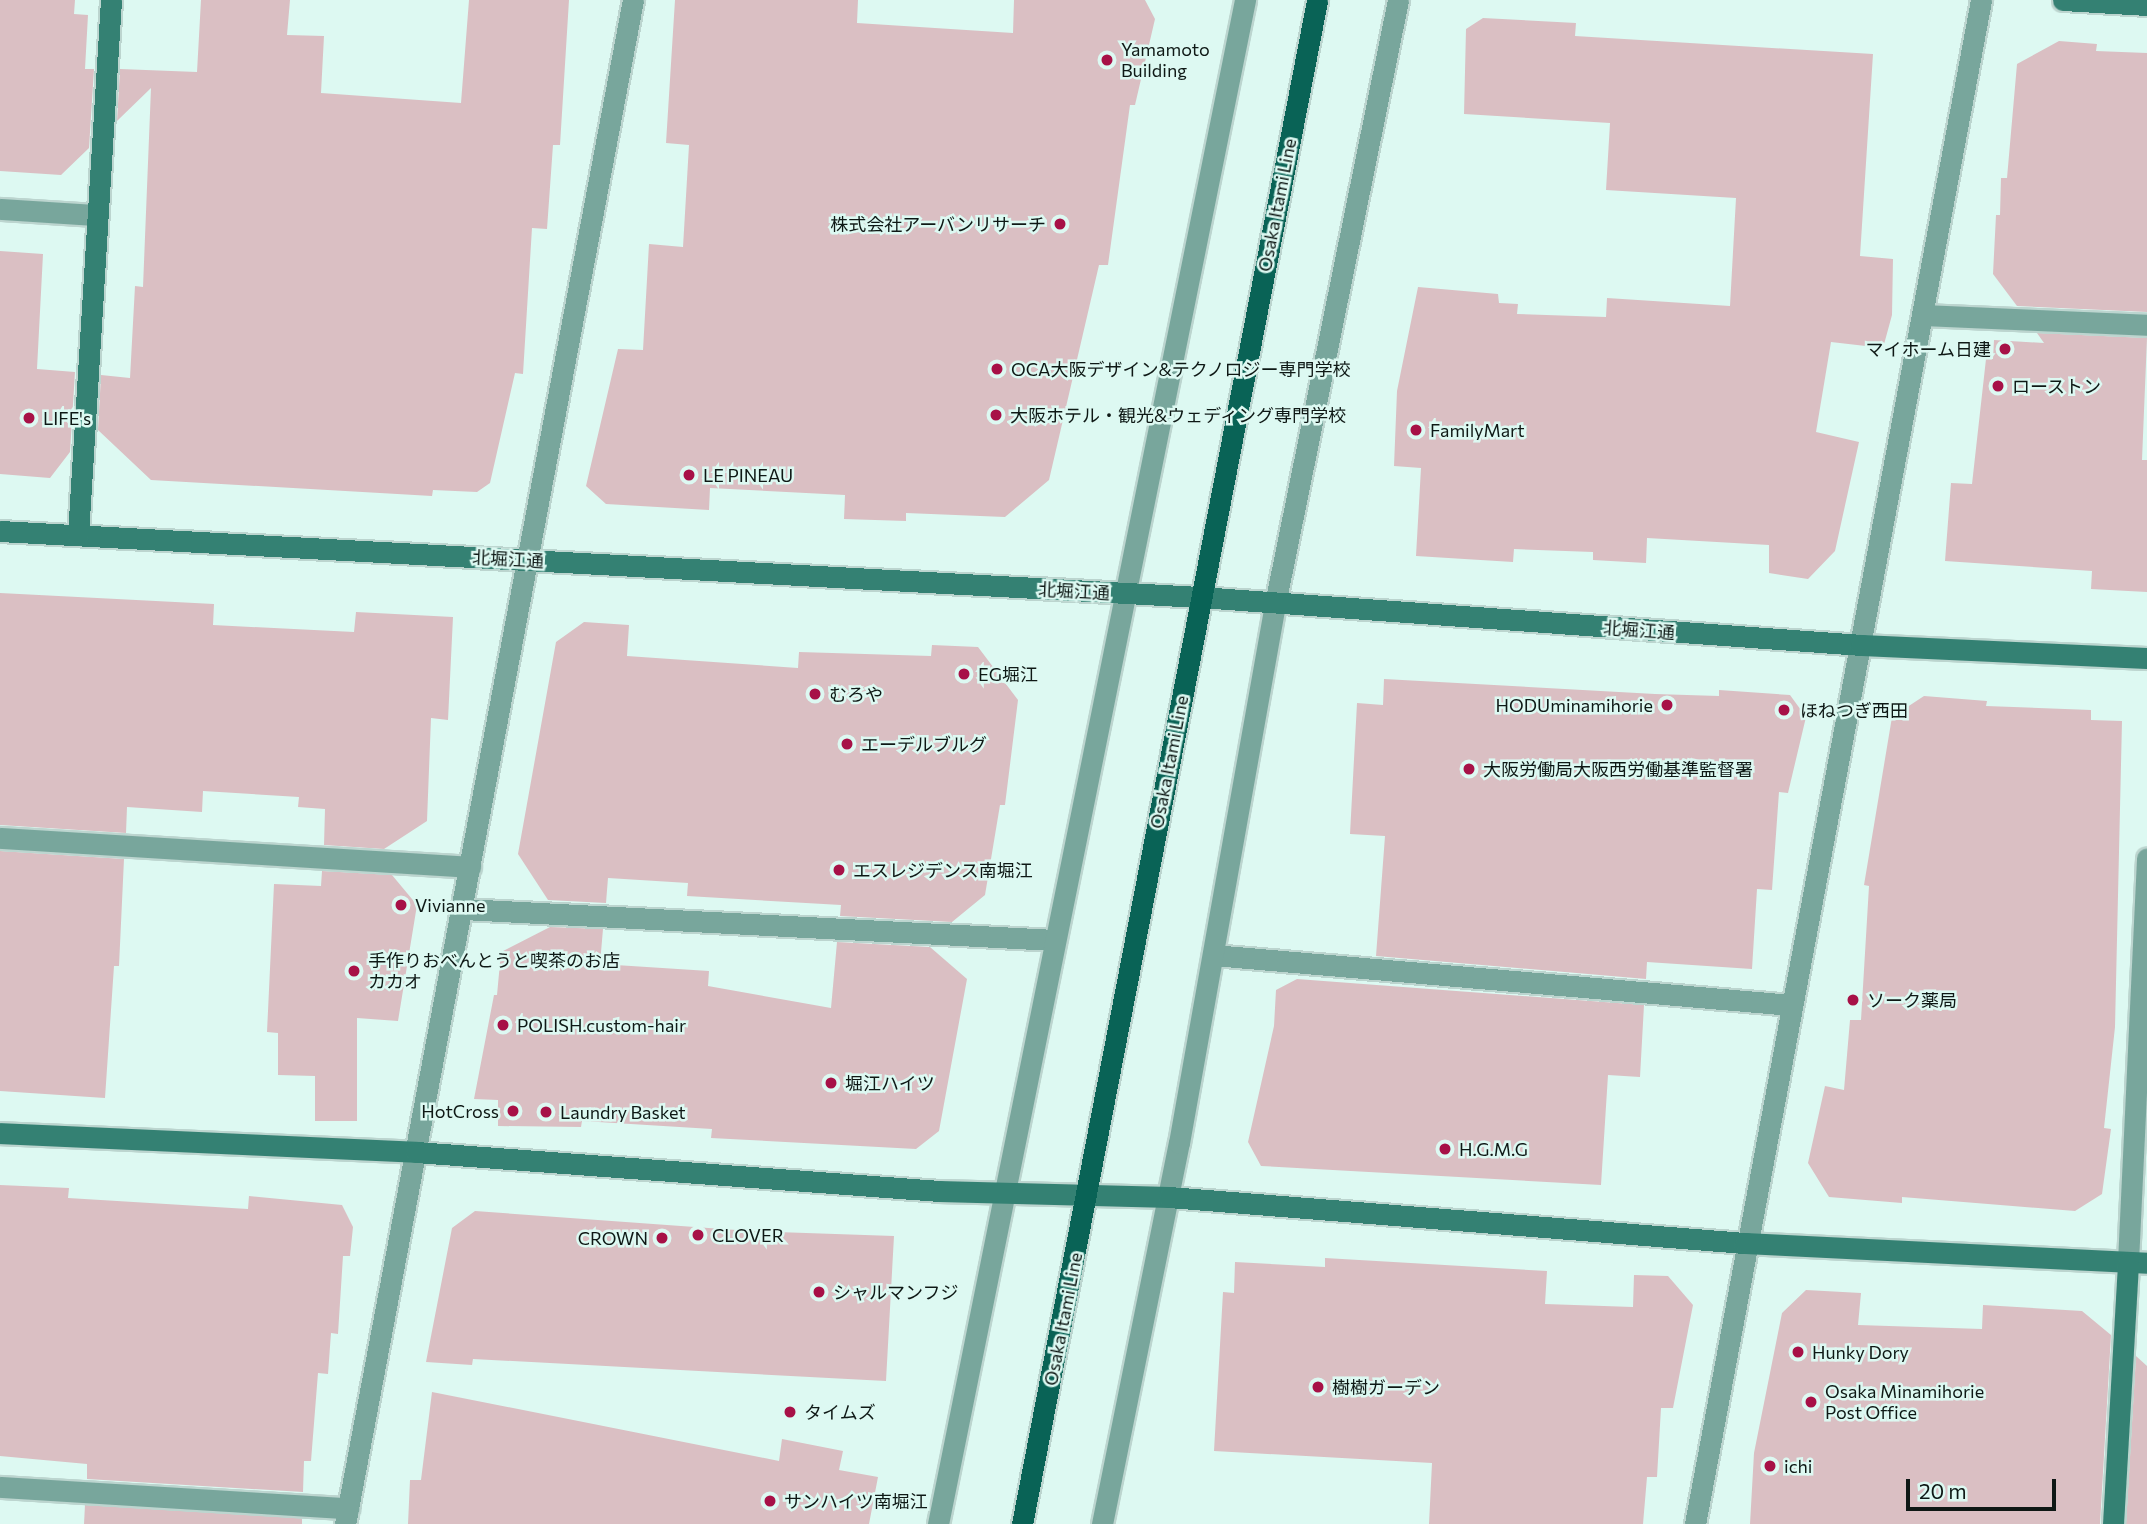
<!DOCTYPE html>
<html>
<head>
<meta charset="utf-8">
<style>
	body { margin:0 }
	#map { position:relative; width:2147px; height:1524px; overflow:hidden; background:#ddf9f2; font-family:Commissioner,"Noto Sans JP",sans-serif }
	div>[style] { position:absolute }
	.building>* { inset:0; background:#dabfc3 }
	.roads { filter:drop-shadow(2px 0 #bcd5cf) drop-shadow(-2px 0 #bcd5cf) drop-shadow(0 2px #bcd5cf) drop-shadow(0 -2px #bcd5cf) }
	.street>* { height:21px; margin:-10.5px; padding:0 10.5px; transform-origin:10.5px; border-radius:10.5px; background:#78a69c }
	.secondary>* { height:21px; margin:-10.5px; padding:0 10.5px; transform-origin:10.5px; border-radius:10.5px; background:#348173 }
	.primary>* { height:21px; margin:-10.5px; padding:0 10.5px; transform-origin:10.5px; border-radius:10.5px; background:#096356 }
	.dots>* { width:19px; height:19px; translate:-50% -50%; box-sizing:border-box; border:4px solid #ddf9f2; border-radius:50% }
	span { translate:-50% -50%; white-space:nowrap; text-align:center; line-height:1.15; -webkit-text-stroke:5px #ddf9f2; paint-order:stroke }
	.poi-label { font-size:18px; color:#0e1815 }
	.left { translate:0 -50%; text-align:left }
	.right { translate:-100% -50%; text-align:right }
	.street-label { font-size:18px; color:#0e1815 }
	.scale { position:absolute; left:1906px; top:1479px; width:150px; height:32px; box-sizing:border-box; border:4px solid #0e1815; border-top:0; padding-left:9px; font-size:21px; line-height:24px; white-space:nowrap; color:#0e1815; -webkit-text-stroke:5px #ddf9f2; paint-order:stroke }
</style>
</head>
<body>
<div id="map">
	<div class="building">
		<div style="clip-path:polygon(0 0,75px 0,74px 14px,88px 15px,85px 69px,94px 69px,89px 148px,61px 175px,0 171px)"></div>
		<div style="clip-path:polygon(201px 0,290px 0,287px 35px,324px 36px,321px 93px,461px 103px,469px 0,569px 0,560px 145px,553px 145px,547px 229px,532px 228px,523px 374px,515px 373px,490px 483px,477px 492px,433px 490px,432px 496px,151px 480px,98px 430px,101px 375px,130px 378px,135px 286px,143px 287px,151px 88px,117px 121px,120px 69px,197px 72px)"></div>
		<div style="clip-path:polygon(675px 0,858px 0,857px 23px,1013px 33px,1014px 0,1145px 0,1155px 19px,1135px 105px,1130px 105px,1108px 265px,1099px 265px,1049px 480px,1005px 517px,906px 513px,906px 521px,844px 519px,845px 495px,710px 488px,709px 510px,606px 504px,586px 486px,618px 349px,643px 350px,649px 244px,683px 247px,689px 145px,666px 143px)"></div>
		<div style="clip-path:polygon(1483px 18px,1576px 23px,1575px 36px,1873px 54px,1860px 256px,1893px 259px,1892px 315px,1883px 348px,1831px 342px,1816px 432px,1859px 442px,1835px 551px,1808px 579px,1769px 573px,1769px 545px,1647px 538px,1646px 563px,1593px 560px,1593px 552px,1514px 549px,1513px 562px,1416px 556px,1421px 468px,1394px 466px,1397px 391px,1418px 287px,1498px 294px,1499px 303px,1518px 304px,1517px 314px,1606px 317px,1607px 298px,1730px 306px,1736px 198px,1606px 190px,1610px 123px,1464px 114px,1466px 29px)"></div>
		<div style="clip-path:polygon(2059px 41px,2097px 44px,2096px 51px,2147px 53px,2147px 312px,2017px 306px,1993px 274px,1996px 215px,2000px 215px,2001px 178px,2007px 178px,2017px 64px)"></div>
		<div style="clip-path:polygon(0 251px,43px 254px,37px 369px,75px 372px,70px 452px,50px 478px,0 474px)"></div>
		<div style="clip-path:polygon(2037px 333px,2147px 338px,2142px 460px,2147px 460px,2147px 592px,2091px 589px,2092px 571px,1945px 561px,1951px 483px,1972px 484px,1986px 359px,1993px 359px,1994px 340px,2044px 343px)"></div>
		<div style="clip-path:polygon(0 593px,214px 604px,213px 625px,354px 632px,356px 612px,453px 617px,448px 720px,431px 718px,427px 821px,384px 849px,324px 845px,325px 809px,298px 807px,299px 797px,203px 791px,202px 812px,127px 807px,126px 833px,0 825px)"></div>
		<div style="clip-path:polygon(584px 622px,629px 625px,627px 656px,798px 668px,799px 652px,931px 656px,932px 645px,978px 647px,1018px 700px,1005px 805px,1000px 805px,985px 895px,952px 922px,840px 916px,841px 905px,687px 896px,688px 883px,608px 878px,606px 903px,548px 900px,518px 854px,556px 642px)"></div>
		<div style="clip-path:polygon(1384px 679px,1655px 694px,1719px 696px,1719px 690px,1790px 695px,1806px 717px,1788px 793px,1779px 792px,1772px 890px,1757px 889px,1752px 969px,1647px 962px,1646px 979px,1376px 956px,1385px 836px,1350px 834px,1357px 703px,1383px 705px)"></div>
		<div style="clip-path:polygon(1924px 696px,1987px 701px,1986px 706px,2091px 710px,2091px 720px,2122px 721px,2115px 1027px,2104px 1128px,2111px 1129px,2102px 1194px,2075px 1211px,1902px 1197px,1902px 1203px,1829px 1197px,1808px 1163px,1825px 1086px,1844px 1090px,1850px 1020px,1861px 1020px,1869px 886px,1864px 885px,1892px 717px)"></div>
		<div style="clip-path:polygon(0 851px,124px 859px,119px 966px,114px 966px,105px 1098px,0 1091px)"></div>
		<div style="clip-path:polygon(322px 871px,392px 875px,417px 905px,398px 1021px,357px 1018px,357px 1121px,315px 1121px,315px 1076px,278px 1075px,278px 1033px,267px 1032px,274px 884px,321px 886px)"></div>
		<div style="clip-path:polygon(550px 927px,603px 929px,600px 964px,709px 971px,708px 986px,831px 1008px,837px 942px,930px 947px,967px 979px,939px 1131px,916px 1149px,711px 1138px,712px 1129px,582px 1121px,581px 1127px,498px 1126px,498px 1100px,474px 1099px,494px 995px,497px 995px,501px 952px)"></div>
		<div style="clip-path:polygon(1297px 979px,1644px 1005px,1640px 1077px,1608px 1075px,1601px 1185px,1261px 1166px,1248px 1142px,1274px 1026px,1276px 990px)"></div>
		<div style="clip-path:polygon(0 1185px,69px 1188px,68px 1198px,248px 1209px,249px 1196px,342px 1205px,353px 1227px,350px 1256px,343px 1256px,338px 1334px,331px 1333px,328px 1374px,318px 1373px,311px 1461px,304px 1461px,303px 1492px,87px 1479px,87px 1464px,0 1456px)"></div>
		<div style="clip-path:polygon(475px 1211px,750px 1231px,894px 1236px,886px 1381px,473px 1359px,472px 1365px,426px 1362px,452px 1228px)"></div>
		<div style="clip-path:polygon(1325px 1258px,1547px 1271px,1545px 1304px,1633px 1307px,1634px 1275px,1668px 1276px,1693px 1305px,1673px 1408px,1661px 1408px,1657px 1477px,1647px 1477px,1643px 1524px,1429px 1524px,1432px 1463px,1214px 1451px,1223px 1292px,1234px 1293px,1235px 1262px,1325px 1267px)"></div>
		<div style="clip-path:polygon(1806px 1290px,1861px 1293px,1858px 1325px,1982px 1329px,1983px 1305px,2082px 1311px,2111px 1335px,2100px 1524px,1750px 1524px,1754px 1453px,1782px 1313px)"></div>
		<div style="clip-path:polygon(2136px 1356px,2147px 1366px,2147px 1524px,2126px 1524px)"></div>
		<div style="clip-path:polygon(432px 1392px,779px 1461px,782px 1439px,843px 1451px,839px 1470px,878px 1477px,869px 1524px,408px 1524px,410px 1480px,421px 1480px)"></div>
		<div style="clip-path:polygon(85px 1505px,302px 1518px,302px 1524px,84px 1524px)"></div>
	</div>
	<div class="roads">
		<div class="street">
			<div style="left:0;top:209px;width:96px;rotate:3.6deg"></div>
			<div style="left:1922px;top:315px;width:225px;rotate:2.5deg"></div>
			<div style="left:0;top:838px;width:471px;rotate:3.5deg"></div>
			<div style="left:463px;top:909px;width:592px;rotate:3deg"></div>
			<div style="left:1213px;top:955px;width:581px;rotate:4.94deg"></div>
			<div style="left:2128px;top:1262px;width:404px;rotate:-87.3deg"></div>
			<div style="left:0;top:1487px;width:349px;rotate:3.5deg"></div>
			<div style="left:345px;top:1524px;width:1551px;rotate:-79.3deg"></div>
			<div style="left:938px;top:1524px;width:1555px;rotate:-78.61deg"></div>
			<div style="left:1102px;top:1524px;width:389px;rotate:-78.6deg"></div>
			<div style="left:1179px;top:1143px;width:547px;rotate:-79.9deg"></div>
			<div style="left:1275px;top:604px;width:616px;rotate:-78.49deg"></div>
			<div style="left:1695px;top:1524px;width:1551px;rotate:-79.37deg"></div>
		</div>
		<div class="secondary">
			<div style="left:2063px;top:0;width:84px;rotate:3.4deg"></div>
			<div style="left:0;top:531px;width:1202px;rotate:3.15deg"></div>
			<div style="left:1200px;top:597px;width:663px;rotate:4.15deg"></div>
			<div style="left:1861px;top:645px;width:286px;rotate:2.6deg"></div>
			<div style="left:78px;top:535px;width:536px;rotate:-86.47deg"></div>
			<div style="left:0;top:1133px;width:416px;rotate:2.6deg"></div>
			<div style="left:416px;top:1152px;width:524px;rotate:4.26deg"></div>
			<div style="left:939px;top:1191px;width:230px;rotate:1.5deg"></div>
			<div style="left:1169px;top:1197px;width:578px;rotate:4.57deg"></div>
			<div style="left:1745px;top:1243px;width:402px;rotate:2.8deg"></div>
			<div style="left:2113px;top:1524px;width:262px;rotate:-86.7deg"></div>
		</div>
		<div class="primary">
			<div style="left:1022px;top:1524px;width:1552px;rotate:-79.04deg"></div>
		</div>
	</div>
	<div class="dots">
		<div style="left:1107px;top:60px;background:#a71147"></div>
		<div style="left:1060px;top:224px;background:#a71147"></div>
		<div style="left:2005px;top:349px;background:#a71147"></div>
		<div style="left:997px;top:369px;background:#a71147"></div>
		<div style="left:1998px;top:386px;background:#a71147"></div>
		<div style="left:996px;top:415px;background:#a71147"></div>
		<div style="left:29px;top:418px;background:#a71147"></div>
		<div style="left:1416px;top:430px;background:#a71147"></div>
		<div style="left:689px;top:475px;background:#a71147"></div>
		<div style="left:964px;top:674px;background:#a71147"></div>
		<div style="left:815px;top:694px;background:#a71147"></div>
		<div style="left:1667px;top:705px;background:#a71147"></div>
		<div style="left:1784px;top:710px;background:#a71147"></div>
		<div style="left:847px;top:744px;background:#a71147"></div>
		<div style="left:1469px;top:769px;background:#a71147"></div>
		<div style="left:839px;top:870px;background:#a71147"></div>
		<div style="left:401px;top:905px;background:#a71147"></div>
		<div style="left:354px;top:971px;background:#a71147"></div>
		<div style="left:1853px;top:1000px;background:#a71147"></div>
		<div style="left:503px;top:1025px;background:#a71147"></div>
		<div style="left:831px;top:1083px;background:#a71147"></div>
		<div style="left:513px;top:1111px;background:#a71147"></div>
		<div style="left:546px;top:1112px;background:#a71147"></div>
		<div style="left:1445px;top:1149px;background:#a71147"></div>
		<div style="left:698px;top:1235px;background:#a71147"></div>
		<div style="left:662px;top:1238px;background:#a71147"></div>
		<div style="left:819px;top:1292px;background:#a71147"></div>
		<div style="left:1798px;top:1352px;background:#a71147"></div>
		<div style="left:1318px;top:1387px;background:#a71147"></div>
		<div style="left:1811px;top:1402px;background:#a71147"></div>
		<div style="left:790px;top:1412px;background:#a71147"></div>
		<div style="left:1770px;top:1466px;background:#a71147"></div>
		<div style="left:770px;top:1501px;background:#a71147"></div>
	</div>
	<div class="poi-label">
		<span class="left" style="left:1121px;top:60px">Yamamoto<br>Building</span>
		<span class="right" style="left:1046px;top:224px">株式会社アーバンリサーチ</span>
		<span class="right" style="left:1991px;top:349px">マイホーム日建</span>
		<span class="left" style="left:1011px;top:369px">OCA大阪デザイン&amp;テクノロジー専門学校</span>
		<span class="left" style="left:2012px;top:386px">ローストン</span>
		<span class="left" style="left:1010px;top:415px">大阪ホテル・観光&amp;ウェディング専門学校</span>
		<span class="left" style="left:43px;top:418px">LIFE's</span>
		<span class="left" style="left:1430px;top:430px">FamilyMart</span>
		<span class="left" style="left:703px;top:475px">LE PINEAU</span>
		<span class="left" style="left:978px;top:674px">EG堀江</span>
		<span class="left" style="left:829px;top:694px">むろや</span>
		<span class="right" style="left:1653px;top:705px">HODUminamihorie</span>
		<span class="left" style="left:1800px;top:710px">ほねつぎ西田</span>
		<span class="left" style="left:861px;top:744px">エーデルブルグ</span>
		<span class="left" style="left:1483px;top:769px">大阪労働局大阪西労働基準監督署</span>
		<span class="left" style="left:853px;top:870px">エスレジデンス南堀江</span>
		<span class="left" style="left:415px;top:905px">Vivianne</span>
		<span class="left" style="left:368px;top:971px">手作りおべんとうと喫茶のお店<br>カカオ</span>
		<span class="left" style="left:1867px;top:1000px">ソーク薬局</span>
		<span class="left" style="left:517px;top:1025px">POLISH.custom-hair</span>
		<span class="left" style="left:845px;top:1083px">堀江ハイツ</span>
		<span class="right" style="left:499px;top:1111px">HotCross</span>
		<span class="left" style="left:560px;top:1112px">Laundry Basket</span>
		<span class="left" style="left:1459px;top:1149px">H.G.M.G</span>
		<span class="left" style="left:712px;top:1235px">CLOVER</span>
		<span class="right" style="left:648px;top:1238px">CROWN</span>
		<span class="left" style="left:833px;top:1292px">シャルマンフジ</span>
		<span class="left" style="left:1812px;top:1352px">Hunky Dory</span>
		<span class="left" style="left:1332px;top:1387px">樹樹ガーデン</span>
		<span class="left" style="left:1825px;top:1402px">Osaka Minamihorie<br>Post Office</span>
		<span class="left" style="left:804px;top:1412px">タイムズ</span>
		<span class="left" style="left:1784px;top:1466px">ichi</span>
		<span class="left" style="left:784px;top:1501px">サンハイツ南堀江</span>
	</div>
	<div class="street-label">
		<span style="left:1277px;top:205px;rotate:-79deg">Osaka Itami Line</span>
		<span style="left:508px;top:559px;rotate:3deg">北堀江通</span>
		<span style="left:1074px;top:591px;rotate:3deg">北堀江通</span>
		<span style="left:1639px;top:630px;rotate:4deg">北堀江通</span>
		<span style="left:1169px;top:762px;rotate:-79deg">Osaka Itami Line</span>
		<span style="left:1063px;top:1319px;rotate:-79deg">Osaka Itami Line</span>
	</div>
	<div class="scale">20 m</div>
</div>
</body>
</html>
